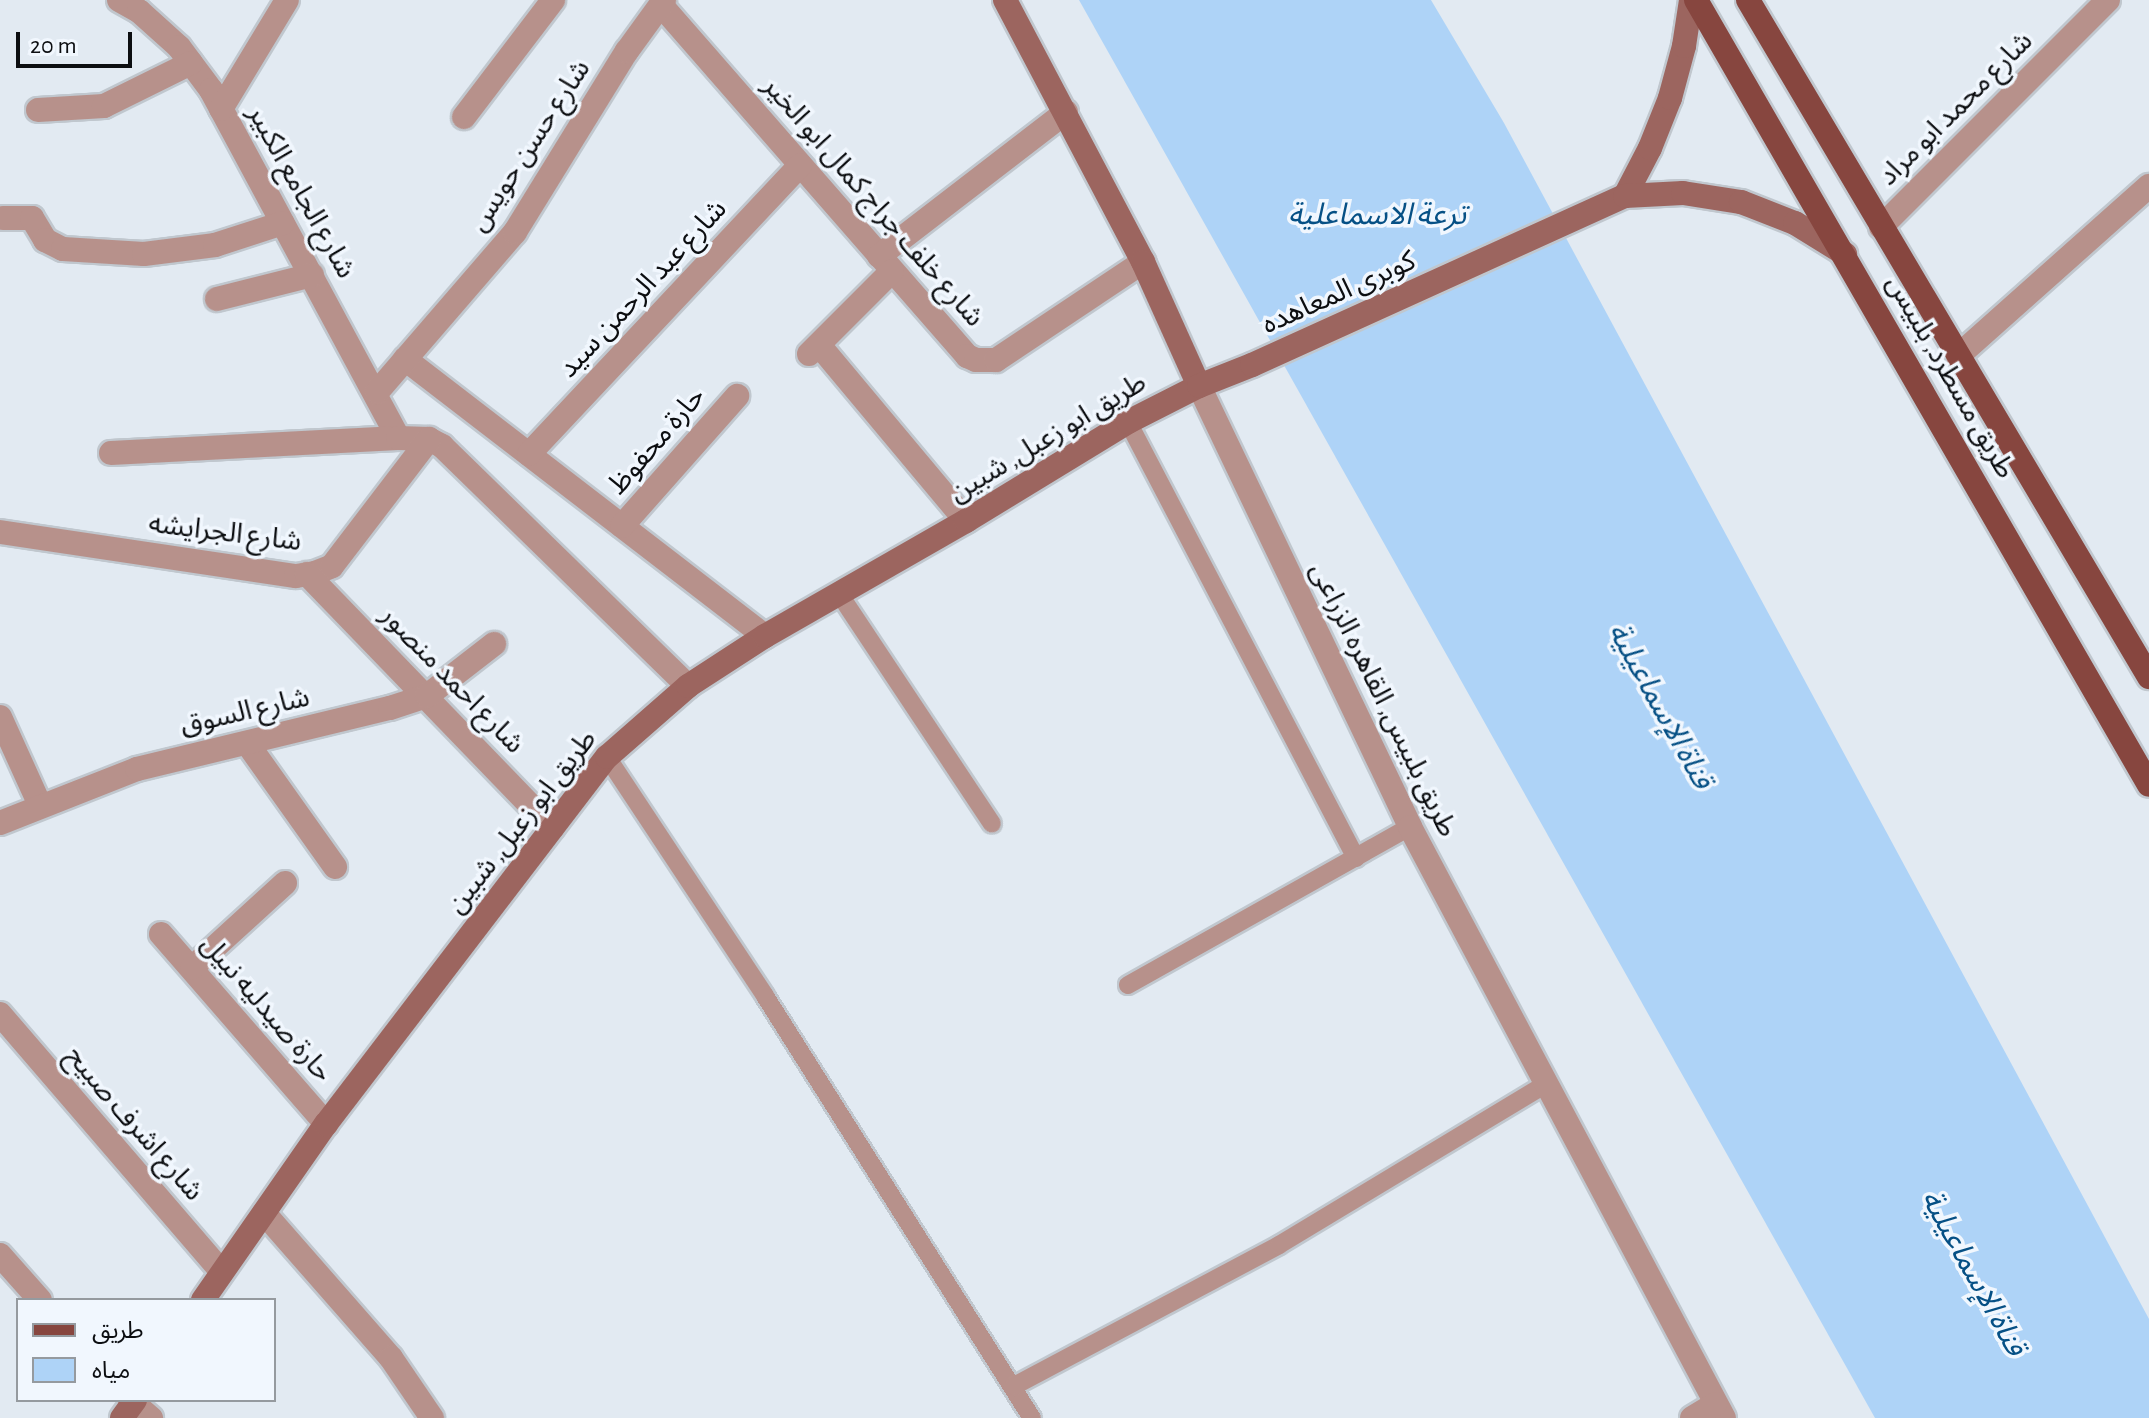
<!DOCTYPE html>
<html>
<head>
<meta charset="utf-8">
<style>
	body { margin:0 }
	#map { position:relative; width:2149px; height:1418px; overflow:hidden; background:#e2eaf2; font-family:"Alegreya Sans","Noto Sans Arabic",sans-serif }
	div>[style] { position:absolute }
	.water>* { inset:0; background:#aed3f7 }
	.roads { filter:drop-shadow(2px 0 #c0c7ce) drop-shadow(-2px 0 #c0c7ce) drop-shadow(0 2px #c0c7ce) drop-shadow(0 -2px #c0c7ce) }
	.lane>* { height:18px; margin:-9px; padding:0 9px; transform-origin:9px; border-radius:9px; background:#b7918b }
	.street>* { height:24px; margin:-12px; padding:0 12px; transform-origin:12px; border-radius:12px; background:#b7918b }
	.secondary>* { height:24px; margin:-12px; padding:0 12px; transform-origin:12px; border-radius:12px; background:#9c655f }
	.primary>* { height:24px; margin:-12px; padding:0 12px; transform-origin:12px; border-radius:12px; background:#87463f }
	span { translate:-50% -50%; white-space:nowrap; text-align:center; line-height:1.15; -webkit-text-stroke:7px #f1f7fe; paint-order:stroke }
	.street-label { font-size:28px; color:#0c0e11 }
	.water-label { font-size:30px; color:#065085; font-style:italic }
	.legend { position:absolute; left:16px; top:1298px; width:260px; height:104px; box-sizing:border-box; background:#f1f7fe; border:2px solid #959a9f; margin:0; padding:10px 14px; list-style:none; font-size:24px; color:#0c0e11 }
	.legend li { display:flex; align-items:center; gap:16px; height:40px }
	.legend b { width:40px; border:2px solid #959a9f }
	.scale { position:absolute; left:16px; top:32px; width:116px; height:36px; box-sizing:border-box; border:4px solid #0c0e11; border-top:0; padding-left:10px; font-size:24px; line-height:28px; white-space:nowrap; color:#0c0e11; -webkit-text-stroke:6px #f1f7fe; paint-order:stroke }
</style>
</head>
<body>
<div id="map">
	<div class="water">
		<div style="clip-path:polygon(1079px 0,1431px 0,1504px 123px,2149px 1319px,2149px 1418px,1875px 1418px)"></div>
	</div>
	<div class="roads">
		<div class="lane">
			<div style="left:1128px;top:422px;width:492px;rotate:62.4deg"></div>
			<div style="left:838px;top:592px;width:278px;rotate:56.4deg"></div>
			<div style="left:607px;top:757px;width:287px;rotate:56.5deg"></div>
			<div style="left:765px;top:996px;width:499px;rotate:57.7deg"></div>
			<div style="left:1128px;top:985px;width:323px;rotate:-29.3deg"></div>
			<div style="left:1014px;top:1386px;width:300px;rotate:-28deg"></div>
			<div style="left:1279px;top:1245px;width:310px;rotate:-31.1deg"></div>
		</div>
		<div class="street">
			<div style="left:119px;top:0;width:23px;rotate:29deg"></div>
			<div style="left:139px;top:11px;width:54px;rotate:42deg"></div>
			<div style="left:179px;top:47px;width:54px;rotate:53.3deg"></div>
			<div style="left:211px;top:90px;width:395px;rotate:61.7deg"></div>
			<div style="left:661px;top:5px;width:466px;rotate:48.9deg"></div>
			<div style="left:967px;top:356px;width:10px;rotate:24deg"></div>
			<div style="left:976px;top:360px;width:20px"></div>
			<div style="left:996px;top:360px;width:177px;rotate:-33.7deg"></div>
			<div style="left:221px;top:109px;width:127px;rotate:-58.8deg"></div>
			<div style="left:38px;top:110px;width:66px;rotate:-3.5deg"></div>
			<div style="left:104px;top:106px;width:97px;rotate:-26.3deg"></div>
			<div style="left:464px;top:117px;width:147px;rotate:-52.7deg"></div>
			<div style="left:3px;top:218px;width:29px"></div>
			<div style="left:32px;top:218px;width:26px;rotate:59deg"></div>
			<div style="left:45px;top:240px;width:20px;rotate:27deg"></div>
			<div style="left:63px;top:249px;width:81px;rotate:3.5deg"></div>
			<div style="left:144px;top:254px;width:72px;rotate:-7.2deg"></div>
			<div style="left:215px;top:245px;width:71px;rotate:-17.9deg"></div>
			<div style="left:1881px;top:227px;width:321px;rotate:-45deg"></div>
			<div style="left:879px;top:256px;width:236px;rotate:-37.6deg"></div>
			<div style="left:217px;top:299px;width:98px;rotate:-14.2deg"></div>
			<div style="left:819px;top:345px;width:229px;rotate:50.1deg"></div>
			<div style="left:809px;top:354px;width:117px;rotate:-45deg"></div>
			<div style="left:1958px;top:356px;width:256px;rotate:-41.7deg"></div>
			<div style="left:405px;top:359px;width:454px;rotate:37.6deg"></div>
			<div style="left:1199px;top:386px;width:489px;rotate:64.4deg"></div>
			<div style="left:1410px;top:827px;width:669px;rotate:62.02deg"></div>
			<div style="left:377px;top:392px;width:211px;rotate:-49.2deg"></div>
			<div style="left:515px;top:232px;width:213px;rotate:-58.3deg"></div>
			<div style="left:627px;top:51px;width:63px;rotate:-54deg"></div>
			<div style="left:111px;top:453px;width:287px;rotate:-3deg"></div>
			<div style="left:398px;top:438px;width:31px;rotate:2deg"></div>
			<div style="left:429px;top:439px;width:15px;rotate:28deg"></div>
			<div style="left:442px;top:446px;width:344px;rotate:44.3deg"></div>
			<div style="left:529px;top:454px;width:396px;rotate:-46.8deg"></div>
			<div style="left:622px;top:526px;width:174px;rotate:-48.5deg"></div>
			<div style="left:0;top:532px;width:299px;rotate:8.5deg"></div>
			<div style="left:296px;top:576px;width:19px;rotate:-9deg"></div>
			<div style="left:315px;top:573px;width:18px;rotate:-22deg"></div>
			<div style="left:332px;top:566px;width:160px;rotate:-52.6deg"></div>
			<div style="left:307px;top:574px;width:353px;rotate:46deg"></div>
			<div style="left:0;top:717px;width:97px;rotate:65.6deg"></div>
			<div style="left:247px;top:743px;width:152px;rotate:54.6deg"></div>
			<div style="left:0;top:823px;width:147px;rotate:-21.5deg"></div>
			<div style="left:137px;top:769px;width:260px;rotate:-13.6deg"></div>
			<div style="left:390px;top:708px;width:39px;rotate:-18deg"></div>
			<div style="left:427px;top:696px;width:85px;rotate:-37.8deg"></div>
			<div style="left:161px;top:934px;width:252px;rotate:49deg"></div>
			<div style="left:192px;top:968px;width:126px;rotate:-42.4deg"></div>
			<div style="left:0;top:1014px;width:340px;rotate:49.3deg"></div>
			<div style="left:264px;top:1213px;width:193px;rotate:48.8deg"></div>
			<div style="left:391px;top:1358px;width:73px;rotate:55.7deg"></div>
			<div style="left:0;top:1255px;width:60px;rotate:48.4deg"></div>
			<div style="left:130px;top:1400px;width:28px;rotate:41deg"></div>
			<div style="left:1692px;top:1418px;width:27px;rotate:-31deg"></div>
		</div>
		<div class="secondary">
			<div style="left:1005px;top:0;width:296px;rotate:62.2deg"></div>
			<div style="left:1143px;top:262px;width:136px;rotate:65.7deg"></div>
			<div style="left:1625px;top:196px;width:54px;rotate:-62.5deg"></div>
			<div style="left:1650px;top:148px;width:54px;rotate:-68.2deg"></div>
			<div style="left:1670px;top:98px;width:54px;rotate:-74.9deg"></div>
			<div style="left:1684px;top:46px;width:47px;rotate:-81.3deg"></div>
			<div style="left:203px;top:1300px;width:215px;rotate:-55.1deg"></div>
			<div style="left:326px;top:1124px;width:462px;rotate:-52.6deg"></div>
			<div style="left:607px;top:757px;width:108px;rotate:-41.2deg"></div>
			<div style="left:688px;top:686px;width:92px;rotate:-33deg"></div>
			<div style="left:765px;top:636px;width:232px;rotate:-29.8deg"></div>
			<div style="left:966px;top:521px;width:190px;rotate:-31.4deg"></div>
			<div style="left:1128px;top:422px;width:80px;rotate:-26.9deg"></div>
			<div style="left:1199px;top:386px;width:57px;rotate:-21.6deg"></div>
			<div style="left:1252px;top:365px;width:409px;rotate:-24.4deg"></div>
			<div style="left:1625px;top:196px;width:58px;rotate:-3deg"></div>
			<div style="left:1683px;top:193px;width:59px;rotate:8.8deg"></div>
			<div style="left:1741px;top:202px;width:58px;rotate:21.3deg"></div>
			<div style="left:1795px;top:223px;width:59px;rotate:31.8deg"></div>
			<div style="left:122px;top:1418px;width:22px;rotate:-54deg"></div>
		</div>
		<div class="primary">
			<div style="left:1696px;top:0;width:906px;rotate:60.01deg"></div>
			<div style="left:1748px;top:0;width:787px;rotate:59.36deg"></div>
		</div>
	</div>
	<div class="street-label">
		<span style="left:1956px;top:109px;rotate:-45deg">شارع محمد ابو مراد</span>
		<span style="left:530px;top:146px;rotate:-57deg">شارع حسن حويس</span>
		<span style="left:301px;top:192px;rotate:61deg">شارع الجامع الكبير</span>
		<span style="left:873px;top:202px;rotate:49deg">شارع خلف جراج كمال ابو الخير</span>
		<span style="left:643px;top:289px;rotate:-47deg">شارع عبد الرحمن سيد</span>
		<span style="left:1339px;top:293px;rotate:-24deg">كوبرى المعاهده</span>
		<span style="left:1950px;top:377px;rotate:60deg">طريق مسطرد, بلبيس</span>
		<span style="left:1048px;top:438px;rotate:-31deg">طريق ابو زعبل, شبين</span>
		<span style="left:657px;top:441px;rotate:-49deg">حارة محفوظ</span>
		<span style="left:225px;top:533px;rotate:7deg">شارع الجرايشه</span>
		<span style="left:452px;top:680px;rotate:46deg">شارع احمد منصور</span>
		<span style="left:1383px;top:700px;rotate:64deg">طريق بلبيس, القاهره الزراعى</span>
		<span style="left:245px;top:712px;rotate:-13deg">شارع السوق</span>
		<span style="left:522px;top:822px;rotate:-52deg">طريق ابو زعبل, شبين</span>
		<span style="left:266px;top:1009px;rotate:49deg">حارة صيدليه نبيل</span>
		<span style="left:134px;top:1124px;rotate:49deg">شارع اشرف صبيح</span>
	</div>
	<div class="water-label">
		<span style="left:1377px;top:215px">ترعة الاسماعلية</span>
		<span style="left:1660px;top:706px;rotate:61deg">قناة الإسماعيلية</span>
		<span style="left:1973px;top:1273px;rotate:61deg">قناة الإسماعيلية</span>
	</div>
	<ul class="legend">
	<li><b style="height:10px;background:#87463f"></b>طريق</li>
	<li><b style="height:22px;background:#aed3f7"></b>مياه</li>
	</ul>
	<div class="scale">20 m</div>
</div>
</body>
</html>
